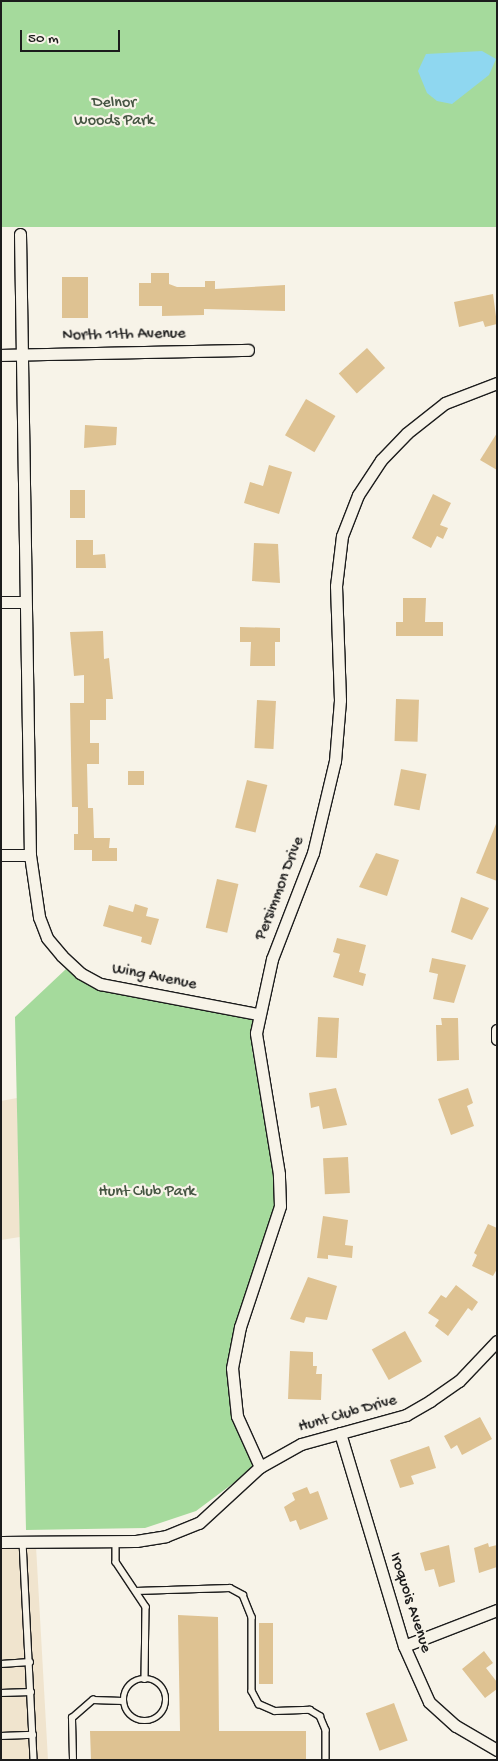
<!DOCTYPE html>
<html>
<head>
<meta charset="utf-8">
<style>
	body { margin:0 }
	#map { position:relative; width:498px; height:1761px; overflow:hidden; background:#f7f3e8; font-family:"Gochi Hand",sans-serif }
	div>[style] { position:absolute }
	.built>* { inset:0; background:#f0e4ce }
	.green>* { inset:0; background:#a5da9c; transform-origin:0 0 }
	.water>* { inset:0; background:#8fd7f0 }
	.building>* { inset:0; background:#dec292; transform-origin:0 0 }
	.roads { filter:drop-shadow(1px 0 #1c1c1c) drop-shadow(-1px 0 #1c1c1c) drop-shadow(0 1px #1c1c1c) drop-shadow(0 -1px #1c1c1c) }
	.service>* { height:5.5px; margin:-2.75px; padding:0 2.75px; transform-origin:2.75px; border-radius:2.75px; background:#f7f3e8 }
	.service>.ring { margin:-2.75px; padding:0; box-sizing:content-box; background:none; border:5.5px solid #f7f3e8; border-radius:50% }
	.minor>* { height:11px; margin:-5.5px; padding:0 5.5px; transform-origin:5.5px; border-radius:5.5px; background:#f7f3e8 }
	span { translate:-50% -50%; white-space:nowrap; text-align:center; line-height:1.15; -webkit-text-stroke:4.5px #f7f3e8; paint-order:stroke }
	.park-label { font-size:16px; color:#455542 }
	.street-label { font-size:16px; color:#1c1c1c }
	.frame { position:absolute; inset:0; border:2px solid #1c1c1c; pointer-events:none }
	.scale { position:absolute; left:20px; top:30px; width:100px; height:22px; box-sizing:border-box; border:2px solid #1c1c1c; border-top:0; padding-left:6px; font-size:15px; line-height:18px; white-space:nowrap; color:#1c1c1c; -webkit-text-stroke:4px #f7f3e8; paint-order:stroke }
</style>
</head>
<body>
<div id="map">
	<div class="built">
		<div style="clip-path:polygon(17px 1098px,20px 1237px,1px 1240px,1px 1101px)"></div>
		<div style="clip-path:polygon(36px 1546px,48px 1760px,1px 1760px,1px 1547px)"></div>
	</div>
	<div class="green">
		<div style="left:1px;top:1px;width:496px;height:226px"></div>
		<div style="clip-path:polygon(66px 969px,90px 986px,251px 1017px,256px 1033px,252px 1049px,274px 1169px,276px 1207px,232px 1341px,231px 1391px,255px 1467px,196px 1511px,145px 1528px,26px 1530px,15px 1017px)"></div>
	</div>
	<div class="water">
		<div style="clip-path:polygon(482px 51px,496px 59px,489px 75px,452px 104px,437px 101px,427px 93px,418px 71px,426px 54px)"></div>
	</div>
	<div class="building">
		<div style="clip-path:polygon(151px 273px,169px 273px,169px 284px,177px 287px,205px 287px,205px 281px,215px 281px,215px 289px,285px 285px,285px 311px,204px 309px,204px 315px,162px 316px,162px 306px,139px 306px,139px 283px,151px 283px)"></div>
		<div style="left:62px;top:277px;width:26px;height:41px"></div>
		<div style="clip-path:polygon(493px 294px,497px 324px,485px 327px,483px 321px,459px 327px,454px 302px)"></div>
		<div style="left:367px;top:348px;width:27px;height:38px;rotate:48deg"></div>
		<div style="left:306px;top:399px;width:34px;height:42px;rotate:30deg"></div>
		<div style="clip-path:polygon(85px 425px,117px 427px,116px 445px,84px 448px)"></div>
		<div style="clip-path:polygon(497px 433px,497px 470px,480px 460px)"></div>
		<div style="clip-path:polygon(269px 465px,292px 472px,279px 514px,244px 503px,250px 482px,263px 486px)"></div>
		<div style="left:70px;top:490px;width:15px;height:28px"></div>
		<div style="clip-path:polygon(433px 494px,451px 503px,440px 525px,448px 528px,443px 539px,437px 536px,431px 548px,412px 538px)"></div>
		<div style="clip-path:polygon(76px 540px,93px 540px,93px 555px,105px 554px,106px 568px,76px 568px)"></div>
		<div style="clip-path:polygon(254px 543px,278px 544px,280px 583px,252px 581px)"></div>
		<div style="clip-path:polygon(403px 598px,426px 598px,425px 622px,443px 622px,443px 636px,396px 636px,396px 622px,403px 622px)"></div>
		<div style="clip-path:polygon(240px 627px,280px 628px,280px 642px,275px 642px,275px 666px,250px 666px,251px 642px,240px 642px)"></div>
		<div style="clip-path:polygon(103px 631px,104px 659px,109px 658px,113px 699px,106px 699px,106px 720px,90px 720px,90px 743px,99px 743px,99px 764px,87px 764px,88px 808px,93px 808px,94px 838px,110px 838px,109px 848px,117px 848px,117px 861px,92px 861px,92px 850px,74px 850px,74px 834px,78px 834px,78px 807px,72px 807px,70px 703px,84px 703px,84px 675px,74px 676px,70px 632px)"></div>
		<div style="left:396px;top:699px;width:23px;height:42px;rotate:2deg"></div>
		<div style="left:257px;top:700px;width:19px;height:48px;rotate:3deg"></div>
		<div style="left:401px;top:769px;width:26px;height:37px;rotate:11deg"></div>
		<div style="left:128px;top:771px;width:16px;height:14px"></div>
		<div style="left:247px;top:780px;width:21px;height:49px;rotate:14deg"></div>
		<div style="clip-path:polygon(496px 824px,497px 824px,497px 881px,476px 873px)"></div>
		<div style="clip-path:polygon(376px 853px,399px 860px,387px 896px,359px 887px)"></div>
		<div style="left:217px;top:879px;width:22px;height:50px;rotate:13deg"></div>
		<div style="clip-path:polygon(461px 897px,489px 908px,472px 940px,451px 932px)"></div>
		<div style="clip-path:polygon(135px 904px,148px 908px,146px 916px,159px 919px,151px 945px,141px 942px,142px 937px,103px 926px,109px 905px,133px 912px)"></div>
		<div style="clip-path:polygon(337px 938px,366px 945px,359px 972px,366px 974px,363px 986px,333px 977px,340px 954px,333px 952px)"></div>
		<div style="clip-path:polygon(432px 958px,466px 965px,454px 1003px,433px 999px,438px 974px,429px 972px)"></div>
		<div style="left:318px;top:1017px;width:21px;height:40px;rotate:3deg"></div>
		<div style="clip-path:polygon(441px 1018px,458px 1018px,459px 1060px,437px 1061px,436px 1025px,442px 1025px)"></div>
		<div style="clip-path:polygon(336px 1088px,347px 1125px,323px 1129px,319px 1106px,311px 1108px,309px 1093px)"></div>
		<div style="clip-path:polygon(468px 1088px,473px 1103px,467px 1106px,474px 1126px,451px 1135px,438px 1099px)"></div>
		<div style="left:348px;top:1157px;width:36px;height:25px;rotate:87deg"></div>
		<div style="clip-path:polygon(323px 1216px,348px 1220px,345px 1245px,353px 1246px,352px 1258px,328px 1255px,328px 1259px,317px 1258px)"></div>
		<div style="clip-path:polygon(488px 1224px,497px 1228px,497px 1269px,493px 1276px,472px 1266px,477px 1255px,474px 1253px)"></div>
		<div style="clip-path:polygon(308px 1277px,337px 1286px,327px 1320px,306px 1317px,304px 1323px,290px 1319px)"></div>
		<div style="clip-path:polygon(456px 1285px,478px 1302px,472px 1311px,468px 1308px,448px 1336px,435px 1326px,439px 1320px,428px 1313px,441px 1295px,446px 1298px)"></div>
		<div style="left:405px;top:1331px;width:35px;height:38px;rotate:61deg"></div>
		<div style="clip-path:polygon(290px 1351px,313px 1352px,313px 1366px,317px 1366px,316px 1374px,322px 1374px,321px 1400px,288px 1399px)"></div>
		<div style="clip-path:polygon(480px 1417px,492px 1439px,462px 1455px,457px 1445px,451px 1449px,444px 1436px)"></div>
		<div style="clip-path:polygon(429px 1446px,436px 1468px,411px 1476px,414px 1484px,400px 1488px,390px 1460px)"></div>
		<div style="clip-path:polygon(307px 1487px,310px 1494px,318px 1491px,328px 1519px,300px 1530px,296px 1520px,290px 1522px,284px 1507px,295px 1500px,292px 1493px)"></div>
		<div style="clip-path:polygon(488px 1543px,489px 1547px,497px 1545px,497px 1567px,479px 1573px,474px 1548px)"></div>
		<div style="clip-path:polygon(449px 1545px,455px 1582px,439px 1587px,434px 1569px,425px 1571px,420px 1553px)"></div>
		<div style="clip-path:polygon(178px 1615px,218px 1617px,219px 1731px,306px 1731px,306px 1760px,91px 1760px,90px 1731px,180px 1731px)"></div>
		<div style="left:259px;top:1623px;width:14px;height:61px"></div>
		<div style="clip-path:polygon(484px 1651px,493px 1663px,486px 1668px,497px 1682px,497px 1689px,485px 1698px,462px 1669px)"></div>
		<div style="left:394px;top:1703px;width:40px;height:30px;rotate:70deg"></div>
	</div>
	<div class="roads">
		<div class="service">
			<div style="left:116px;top:1541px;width:21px;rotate:90deg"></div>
			<div style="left:116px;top:1562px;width:54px;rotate:56.3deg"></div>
			<div style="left:146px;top:1607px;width:72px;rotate:90.8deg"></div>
			<div style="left:23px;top:1542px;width:218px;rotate:87.1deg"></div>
			<div style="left:136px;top:1591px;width:94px;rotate:-1.8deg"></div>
			<div style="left:230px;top:1588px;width:15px;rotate:28deg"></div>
			<div style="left:243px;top:1595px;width:24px;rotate:68deg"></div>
			<div style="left:252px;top:1617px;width:74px;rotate:90deg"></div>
			<div style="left:252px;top:1691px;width:15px;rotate:62deg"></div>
			<div style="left:259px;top:1704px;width:17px;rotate:24deg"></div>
			<div style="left:275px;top:1711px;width:35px;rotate:-2deg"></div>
			<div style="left:310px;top:1710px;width:12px;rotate:31deg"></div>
			<div style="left:320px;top:1716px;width:15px;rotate:67deg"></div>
			<div style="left:326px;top:1730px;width:30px;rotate:90deg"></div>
			<div style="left:1px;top:1664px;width:29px;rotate:-4deg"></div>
			<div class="ring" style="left:124px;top:1679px;width:36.5px;height:36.5px"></div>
			<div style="left:1px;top:1693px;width:30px;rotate:-2deg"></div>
			<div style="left:1px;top:1736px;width:32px;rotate:-2deg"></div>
			<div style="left:73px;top:1760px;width:42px;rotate:-91.4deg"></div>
			<div style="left:72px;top:1718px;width:28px;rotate:-41deg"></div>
			<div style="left:93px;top:1700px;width:30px;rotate:2deg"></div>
		</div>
		<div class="minor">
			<div style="left:20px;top:234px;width:621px;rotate:89.08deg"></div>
			<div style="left:30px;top:855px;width:63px;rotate:81.7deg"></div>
			<div style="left:39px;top:917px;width:22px;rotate:69deg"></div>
			<div style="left:47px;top:938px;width:23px;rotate:50deg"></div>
			<div style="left:62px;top:956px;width:25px;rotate:43deg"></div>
			<div style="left:80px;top:973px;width:23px;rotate:29deg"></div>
			<div style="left:100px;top:984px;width:161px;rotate:10.8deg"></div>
			<div style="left:1px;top:355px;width:247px;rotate:-1.2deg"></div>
			<div style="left:1px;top:602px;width:24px"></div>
			<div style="left:1px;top:855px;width:29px"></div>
			<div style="left:497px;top:1030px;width:9px;rotate:90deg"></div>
			<div style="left:340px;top:1433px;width:222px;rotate:73.3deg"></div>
			<div style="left:404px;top:1646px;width:61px;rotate:65.9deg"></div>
			<div style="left:429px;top:1702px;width:36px;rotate:42deg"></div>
			<div style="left:456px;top:1726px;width:48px;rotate:30.3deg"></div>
			<div style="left:260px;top:1467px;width:56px;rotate:-114.3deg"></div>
			<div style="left:237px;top:1416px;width:48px;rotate:-95.9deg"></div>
			<div style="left:232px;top:1368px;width:42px;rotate:-79deg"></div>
			<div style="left:240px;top:1327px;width:127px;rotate:-71.7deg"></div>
			<div style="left:280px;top:1206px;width:32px;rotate:-92deg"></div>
			<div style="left:279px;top:1174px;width:143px;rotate:-99.3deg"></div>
			<div style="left:256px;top:1033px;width:76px;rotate:-77.8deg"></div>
			<div style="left:272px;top:959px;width:114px;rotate:-68.9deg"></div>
			<div style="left:313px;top:853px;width:95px;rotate:-76.6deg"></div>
			<div style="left:335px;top:761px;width:61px;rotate:-85.3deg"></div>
			<div style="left:340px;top:700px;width:114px;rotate:-92deg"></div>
			<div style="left:336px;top:586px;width:50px;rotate:-83.2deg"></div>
			<div style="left:342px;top:536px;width:44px;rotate:-68.7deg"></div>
			<div style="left:358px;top:495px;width:42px;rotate:-56.7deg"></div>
			<div style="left:381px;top:460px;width:37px;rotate:-46deg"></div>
			<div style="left:407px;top:433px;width:48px;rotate:-38.3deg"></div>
			<div style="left:445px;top:403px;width:56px;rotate:-21deg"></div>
			<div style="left:1px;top:1542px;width:135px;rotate:-0.4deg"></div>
			<div style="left:136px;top:1541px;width:30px;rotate:-9deg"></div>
			<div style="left:166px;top:1536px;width:35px;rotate:-22deg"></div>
			<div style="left:199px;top:1523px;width:83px;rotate:-42.6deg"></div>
			<div style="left:260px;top:1467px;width:47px;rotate:-29.3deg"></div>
			<div style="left:301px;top:1444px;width:109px;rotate:-15.4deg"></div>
			<div style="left:406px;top:1415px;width:28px;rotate:-30deg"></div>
			<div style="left:430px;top:1401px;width:35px;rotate:-35deg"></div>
			<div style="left:459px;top:1381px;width:55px;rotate:-46.5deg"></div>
			<div style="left:404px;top:1646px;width:100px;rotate:-21.2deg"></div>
		</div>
	</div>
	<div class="park-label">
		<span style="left:114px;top:113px">Delnor<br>Woods Park</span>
		<span style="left:147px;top:1193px">Hunt Club Park</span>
	</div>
	<div class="street-label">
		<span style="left:124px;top:336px;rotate:-1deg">North 11th Avenue</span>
		<span style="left:281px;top:889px;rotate:-69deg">Persimmon Drive</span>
		<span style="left:154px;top:978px;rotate:11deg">Wing Avenue</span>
		<span style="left:348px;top:1415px;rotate:-16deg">Hunt Club Drive</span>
		<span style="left:409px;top:1603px;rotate:72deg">Iroquois Avenue</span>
	</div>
	<div class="frame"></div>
	<div class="scale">50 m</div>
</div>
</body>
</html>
